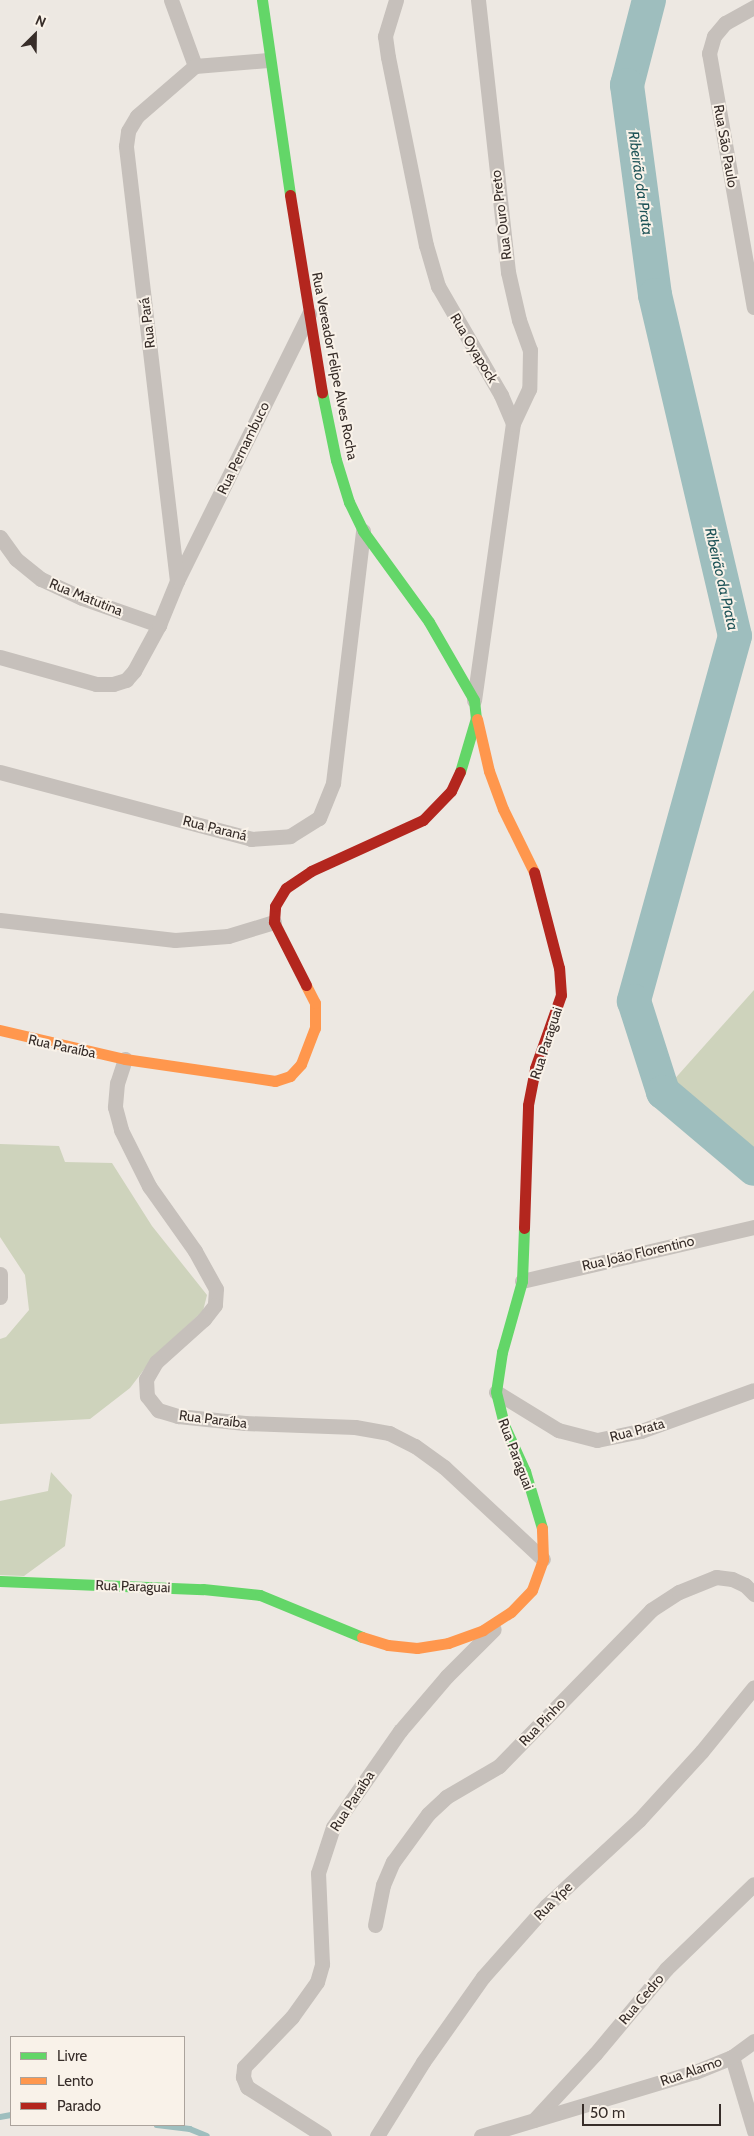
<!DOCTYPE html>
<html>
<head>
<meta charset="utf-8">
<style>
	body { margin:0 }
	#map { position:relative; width:754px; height:2136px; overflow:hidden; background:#ede8e2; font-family:Cabin,sans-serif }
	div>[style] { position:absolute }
	.green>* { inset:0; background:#ced3bc }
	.stream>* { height:5.5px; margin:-2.75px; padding:0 2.75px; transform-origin:2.75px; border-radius:2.75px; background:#9ebebe }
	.river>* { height:34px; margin:-17px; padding:0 17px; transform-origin:17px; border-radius:17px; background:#9ebebe }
	.street>* { height:15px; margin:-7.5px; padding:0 7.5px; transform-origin:7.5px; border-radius:7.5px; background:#c6c0bb }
	.fast>* { height:11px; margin:-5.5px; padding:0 5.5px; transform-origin:5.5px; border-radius:5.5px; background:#63d668 }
	.slow>* { height:11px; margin:-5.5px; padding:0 5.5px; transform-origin:5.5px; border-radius:5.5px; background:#ff974d }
	.jam>* { height:11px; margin:-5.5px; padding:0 5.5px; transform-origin:5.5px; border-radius:5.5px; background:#b3261e }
	span { translate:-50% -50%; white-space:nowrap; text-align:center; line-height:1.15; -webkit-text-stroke:4px #f9f2e9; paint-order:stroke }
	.street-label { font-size:14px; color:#372d29 }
	.water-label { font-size:15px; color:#1f5458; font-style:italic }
	.legend { position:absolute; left:10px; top:2036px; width:175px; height:90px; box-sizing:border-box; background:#f9f2e9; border:1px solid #aba39c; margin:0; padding:6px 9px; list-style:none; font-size:15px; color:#372d29 }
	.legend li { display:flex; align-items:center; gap:10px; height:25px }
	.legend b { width:25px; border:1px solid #aba39c }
	.north { position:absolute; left:10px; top:10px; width:50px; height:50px; -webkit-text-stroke:4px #f9f2e9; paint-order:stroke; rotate:23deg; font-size:14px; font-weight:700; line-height:20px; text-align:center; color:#372d29 }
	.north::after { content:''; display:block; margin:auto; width:18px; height:22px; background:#372d29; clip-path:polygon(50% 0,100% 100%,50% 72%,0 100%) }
	.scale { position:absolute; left:582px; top:2104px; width:139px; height:22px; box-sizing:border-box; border:2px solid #372d29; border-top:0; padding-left:6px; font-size:15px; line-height:18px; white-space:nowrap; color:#372d29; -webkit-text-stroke:4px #f9f2e9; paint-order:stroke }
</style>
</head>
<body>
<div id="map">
	<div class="green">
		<div style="clip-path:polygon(754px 990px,754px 1169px,663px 1092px)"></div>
		<div style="clip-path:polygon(0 1144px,59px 1146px,65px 1162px,112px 1163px,152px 1226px,207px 1295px,203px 1311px,155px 1355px,130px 1388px,90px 1419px,0 1424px,0 1339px,6px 1337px,29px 1310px,25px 1275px,0 1237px)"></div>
		<div style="clip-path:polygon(51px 1472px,72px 1495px,65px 1546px,24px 1576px,0 1575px,0 1501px,48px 1491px)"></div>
	</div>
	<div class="stream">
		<div style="left:0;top:2117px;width:11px;rotate:-10deg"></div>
		<div style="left:157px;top:2125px;width:33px;rotate:7deg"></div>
		<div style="left:190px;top:2129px;width:18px;rotate:22deg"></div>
	</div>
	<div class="river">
		<div style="left:649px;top:0;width:88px;rotate:104.5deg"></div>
		<div style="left:627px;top:85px;width:212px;rotate:82.4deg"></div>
		<div style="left:655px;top:295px;width:350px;rotate:76.8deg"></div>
		<div style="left:735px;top:636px;width:379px;rotate:105.5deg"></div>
		<div style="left:634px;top:1001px;width:96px;rotate:72.3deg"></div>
		<div style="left:663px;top:1092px;width:119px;rotate:40.2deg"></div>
	</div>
	<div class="street">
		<div style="left:171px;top:0;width:70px;rotate:70deg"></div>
		<div style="left:396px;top:0;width:38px;rotate:107deg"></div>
		<div style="left:385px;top:36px;width:21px;rotate:82deg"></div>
		<div style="left:388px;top:57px;width:192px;rotate:78.6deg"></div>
		<div style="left:426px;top:245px;width:43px;rotate:73.7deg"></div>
		<div style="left:438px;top:286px;width:126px;rotate:60deg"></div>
		<div style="left:501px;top:395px;width:30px;rotate:67deg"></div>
		<div style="left:513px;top:423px;width:280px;rotate:98deg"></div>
		<div style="left:478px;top:0;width:274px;rotate:83.7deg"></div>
		<div style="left:508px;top:272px;width:49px;rotate:77.1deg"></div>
		<div style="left:519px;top:320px;width:32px;rotate:70deg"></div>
		<div style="left:530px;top:350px;width:39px;rotate:91deg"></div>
		<div style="left:529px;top:389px;width:38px;rotate:115deg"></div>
		<div style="left:754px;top:7px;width:33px;rotate:151deg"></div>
		<div style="left:725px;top:23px;width:17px;rotate:130deg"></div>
		<div style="left:714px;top:36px;width:18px;rotate:106deg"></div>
		<div style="left:709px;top:53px;width:258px;rotate:80deg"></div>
		<div style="left:0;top:537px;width:27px;rotate:54deg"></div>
		<div style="left:16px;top:559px;width:32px;rotate:39deg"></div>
		<div style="left:41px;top:579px;width:45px;rotate:24.9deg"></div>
		<div style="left:82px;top:598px;width:82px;rotate:19.3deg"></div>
		<div style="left:177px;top:581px;width:298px;rotate:-63.7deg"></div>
		<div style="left:0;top:657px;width:100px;rotate:15.7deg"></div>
		<div style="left:96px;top:684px;width:17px"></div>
		<div style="left:113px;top:684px;width:14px;rotate:-17deg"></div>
		<div style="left:126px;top:680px;width:12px;rotate:-48deg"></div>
		<div style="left:134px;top:671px;width:52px;rotate:-61.5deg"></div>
		<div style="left:159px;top:625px;width:48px;rotate:-67.8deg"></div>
		<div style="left:177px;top:581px;width:438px;rotate:-96.7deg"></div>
		<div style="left:126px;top:146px;width:15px;rotate:-82deg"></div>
		<div style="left:128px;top:131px;width:17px;rotate:-59deg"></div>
		<div style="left:137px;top:116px;width:77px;rotate:-40.8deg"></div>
		<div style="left:195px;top:66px;width:73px;rotate:-4.7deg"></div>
		<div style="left:0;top:772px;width:260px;rotate:14.9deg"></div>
		<div style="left:251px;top:839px;width:39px;rotate:-4deg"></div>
		<div style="left:290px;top:836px;width:34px;rotate:-32deg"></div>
		<div style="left:319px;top:818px;width:38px;rotate:-68deg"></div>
		<div style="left:333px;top:783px;width:254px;rotate:-83.2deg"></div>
		<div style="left:0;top:920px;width:176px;rotate:6.5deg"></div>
		<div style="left:175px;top:940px;width:53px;rotate:-4.3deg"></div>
		<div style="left:228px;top:936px;width:48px;rotate:-16.9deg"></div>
		<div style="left:125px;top:1059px;width:25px;rotate:108deg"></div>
		<div style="left:117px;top:1083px;width:24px;rotate:95deg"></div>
		<div style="left:115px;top:1107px;width:24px;rotate:75deg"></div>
		<div style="left:121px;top:1130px;width:63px;rotate:63.4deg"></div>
		<div style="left:149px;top:1186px;width:80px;rotate:54.7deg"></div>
		<div style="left:195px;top:1251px;width:43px;rotate:61.1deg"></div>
		<div style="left:216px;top:1289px;width:16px;rotate:94deg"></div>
		<div style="left:215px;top:1305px;width:18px;rotate:128deg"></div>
		<div style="left:204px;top:1319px;width:64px;rotate:138.1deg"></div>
		<div style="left:156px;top:1362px;width:20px;rotate:120deg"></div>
		<div style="left:146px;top:1379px;width:17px;rotate:87deg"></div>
		<div style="left:147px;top:1396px;width:18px;rotate:52deg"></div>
		<div style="left:158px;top:1410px;width:21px;rotate:17deg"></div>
		<div style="left:178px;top:1416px;width:67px;rotate:6deg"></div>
		<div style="left:245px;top:1423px;width:110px;rotate:2.1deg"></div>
		<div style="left:355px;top:1427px;width:35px;rotate:10deg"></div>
		<div style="left:389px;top:1433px;width:29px;rotate:27deg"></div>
		<div style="left:415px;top:1446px;width:36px;rotate:36deg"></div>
		<div style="left:444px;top:1467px;width:135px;rotate:42.9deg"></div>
		<div style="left:0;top:1274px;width:23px;rotate:90deg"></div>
		<div style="left:522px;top:1281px;width:238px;rotate:-13.1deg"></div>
		<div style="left:496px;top:1392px;width:73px;rotate:31.5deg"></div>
		<div style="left:558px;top:1430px;width:40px;rotate:14.4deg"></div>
		<div style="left:597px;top:1440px;width:45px;rotate:-11.6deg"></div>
		<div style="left:641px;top:1431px;width:120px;rotate:-19.9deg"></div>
		<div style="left:375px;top:1925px;width:41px;rotate:-78.7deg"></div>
		<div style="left:383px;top:1885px;width:25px;rotate:-67deg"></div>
		<div style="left:393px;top:1862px;width:59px;rotate:-53.9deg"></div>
		<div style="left:428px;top:1814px;width:25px;rotate:-43deg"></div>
		<div style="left:446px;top:1797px;width:61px;rotate:-30.3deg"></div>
		<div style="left:499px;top:1766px;width:218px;rotate:-45.7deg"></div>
		<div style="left:651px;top:1610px;width:33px;rotate:-33deg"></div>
		<div style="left:679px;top:1592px;width:40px;rotate:-22deg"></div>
		<div style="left:716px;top:1577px;width:16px;rotate:7deg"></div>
		<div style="left:732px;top:1579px;width:14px;rotate:25deg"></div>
		<div style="left:745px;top:1585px;width:13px;rotate:45deg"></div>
		<div style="left:732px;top:2057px;width:77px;rotate:73.4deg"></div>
		<div style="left:534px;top:2120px;width:90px;rotate:-47.3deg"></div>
		<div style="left:595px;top:2054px;width:111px;rotate:-50.1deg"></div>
		<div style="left:666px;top:1969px;width:122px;rotate:-44deg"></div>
		<div style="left:324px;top:2136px;width:91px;rotate:-147.5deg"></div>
		<div style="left:247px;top:2087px;width:11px;rotate:-112deg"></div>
		<div style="left:243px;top:2077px;width:10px;rotate:-84deg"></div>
		<div style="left:244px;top:2067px;width:69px;rotate:-46.2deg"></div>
		<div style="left:292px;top:2017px;width:43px;rotate:-54.5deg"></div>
		<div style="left:317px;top:1982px;width:19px;rotate:-74deg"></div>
		<div style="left:322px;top:1964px;width:91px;rotate:-92.5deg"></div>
		<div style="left:318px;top:1873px;width:48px;rotate:-71.9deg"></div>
		<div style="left:333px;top:1827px;width:117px;rotate:-55.1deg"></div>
		<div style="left:400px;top:1731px;width:72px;rotate:-49.5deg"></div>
		<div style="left:447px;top:1676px;width:66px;rotate:-45deg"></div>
		<div style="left:377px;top:2136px;width:87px;rotate:-58.1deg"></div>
		<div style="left:423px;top:2062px;width:104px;rotate:-54.8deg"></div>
		<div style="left:483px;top:1977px;width:95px;rotate:-48.4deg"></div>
		<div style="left:546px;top:1906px;width:127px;rotate:-42.8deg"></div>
		<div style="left:639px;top:1820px;width:93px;rotate:-47.6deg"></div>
		<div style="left:702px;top:1751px;width:82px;rotate:-50.9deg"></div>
		<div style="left:481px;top:2136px;width:223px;rotate:-16.7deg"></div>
		<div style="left:695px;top:2072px;width:40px;rotate:-22deg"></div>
		<div style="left:732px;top:2057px;width:27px;rotate:-36deg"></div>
	</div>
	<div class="fast">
		<div style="left:262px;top:0;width:197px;rotate:81.8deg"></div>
		<div style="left:322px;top:392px;width:69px;rotate:78.4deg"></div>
		<div style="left:336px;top:460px;width:44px;rotate:72.8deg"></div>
		<div style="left:349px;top:502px;width:32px;rotate:64deg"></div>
		<div style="left:363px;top:531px;width:112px;rotate:54deg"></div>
		<div style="left:429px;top:622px;width:90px;rotate:60deg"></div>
		<div style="left:474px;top:700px;width:18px;rotate:84deg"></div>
		<div style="left:476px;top:718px;width:56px;rotate:106.5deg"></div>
		<div style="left:524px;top:1228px;width:53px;rotate:92.2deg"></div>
		<div style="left:522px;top:1281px;width:74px;rotate:105.7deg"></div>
		<div style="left:502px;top:1352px;width:40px;rotate:98.5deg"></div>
		<div style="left:496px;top:1392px;width:34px;rotate:76deg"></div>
		<div style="left:504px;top:1425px;width:51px;rotate:65.5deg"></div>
		<div style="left:525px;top:1471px;width:59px;rotate:73.4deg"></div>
		<div style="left:0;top:1581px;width:203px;rotate:2.3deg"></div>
		<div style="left:203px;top:1589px;width:57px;rotate:6deg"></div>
		<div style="left:260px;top:1595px;width:110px;rotate:22.4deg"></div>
	</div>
	<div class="slow">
		<div style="left:477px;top:719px;width:53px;rotate:77deg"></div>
		<div style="left:489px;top:771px;width:40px;rotate:69.8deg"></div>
		<div style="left:503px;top:809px;width:70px;rotate:63.8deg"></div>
		<div style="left:0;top:1030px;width:128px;rotate:13.1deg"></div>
		<div style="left:125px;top:1059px;width:152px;rotate:8.3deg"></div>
		<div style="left:275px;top:1081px;width:16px;rotate:-18deg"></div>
		<div style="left:290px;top:1076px;width:16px;rotate:-47deg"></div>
		<div style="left:301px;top:1064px;width:39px;rotate:-69deg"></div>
		<div style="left:315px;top:1028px;width:25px;rotate:-90deg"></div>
		<div style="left:315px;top:1003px;width:20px;rotate:-117deg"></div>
		<div style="left:362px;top:1637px;width:27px;rotate:17deg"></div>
		<div style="left:388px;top:1645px;width:29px;rotate:6deg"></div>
		<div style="left:417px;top:1648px;width:31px;rotate:-9deg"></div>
		<div style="left:448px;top:1643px;width:37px;rotate:-20deg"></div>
		<div style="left:483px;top:1630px;width:33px;rotate:-33deg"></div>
		<div style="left:511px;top:1612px;width:30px;rotate:-46deg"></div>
		<div style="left:532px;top:1590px;width:33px;rotate:-70deg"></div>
		<div style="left:543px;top:1559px;width:31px;rotate:-92deg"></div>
	</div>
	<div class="jam">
		<div style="left:290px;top:195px;width:200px;rotate:80.8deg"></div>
		<div style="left:306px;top:985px;width:71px;rotate:-116.9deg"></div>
		<div style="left:274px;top:922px;width:16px;rotate:-86deg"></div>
		<div style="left:275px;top:906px;width:21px;rotate:-59deg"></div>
		<div style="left:286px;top:888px;width:30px;rotate:-34deg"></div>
		<div style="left:311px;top:871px;width:123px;rotate:-24.5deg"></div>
		<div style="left:423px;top:820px;width:40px;rotate:-46deg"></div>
		<div style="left:451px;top:791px;width:21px;rotate:-65deg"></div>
		<div style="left:524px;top:1228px;width:123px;rotate:-88.1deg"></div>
		<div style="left:528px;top:1105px;width:38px;rotate:-79deg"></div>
		<div style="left:535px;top:1068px;width:77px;rotate:-70.4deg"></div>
		<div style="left:561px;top:995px;width:27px;rotate:-94deg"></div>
		<div style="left:559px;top:968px;width:99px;rotate:-104.6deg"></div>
	</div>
	<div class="street-label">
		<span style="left:726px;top:146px;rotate:80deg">Rua São Paulo</span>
		<span style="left:501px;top:215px;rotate:-97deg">Rua Ouro Preto</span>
		<span style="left:147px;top:323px;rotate:-97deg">Rua Pará</span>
		<span style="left:474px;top:348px;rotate:59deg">Rua Oyapock</span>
		<span style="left:335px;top:366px;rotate:79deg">Rua Vereador Felipe Alves Rocha</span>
		<span style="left:243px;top:448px;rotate:-64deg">Rua Pernambuco</span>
		<span style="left:86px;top:597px;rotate:22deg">Rua Matutina</span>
		<span style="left:215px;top:828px;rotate:14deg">Rua Paraná</span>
		<span style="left:546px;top:1043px;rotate:-72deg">Rua Paraguai</span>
		<span style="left:62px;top:1046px;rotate:12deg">Rua Paraíba</span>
		<span style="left:638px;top:1253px;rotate:-13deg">Rua João Florentino</span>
		<span style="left:213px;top:1419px;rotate:7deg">Rua Paraíba</span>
		<span style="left:637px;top:1430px;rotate:-15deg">Rua Prata</span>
		<span style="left:516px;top:1454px;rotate:69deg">Rua Paraguai</span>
		<span style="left:133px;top:1586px;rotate:2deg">Rua Paraguai</span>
		<span style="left:542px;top:1722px;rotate:-46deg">Rua Pinho</span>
		<span style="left:352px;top:1801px;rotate:-57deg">Rua Paraíba</span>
		<span style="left:553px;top:1901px;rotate:-45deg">Rua Ype</span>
		<span style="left:641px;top:1999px;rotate:-50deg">Rua Cedro</span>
		<span style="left:691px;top:2071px;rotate:-19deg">Rua Alamo</span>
	</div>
	<div class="water-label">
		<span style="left:640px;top:183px;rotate:82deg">Ribeirão da Prata</span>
		<span style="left:721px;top:579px;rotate:77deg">Ribeirão da Prata</span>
	</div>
	<ul class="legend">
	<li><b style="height:6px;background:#63d668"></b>Livre</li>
	<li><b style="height:6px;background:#ff974d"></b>Lento</li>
	<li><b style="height:6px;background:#b3261e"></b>Parado</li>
	</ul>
	<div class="north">N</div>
	<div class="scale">50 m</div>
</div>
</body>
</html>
